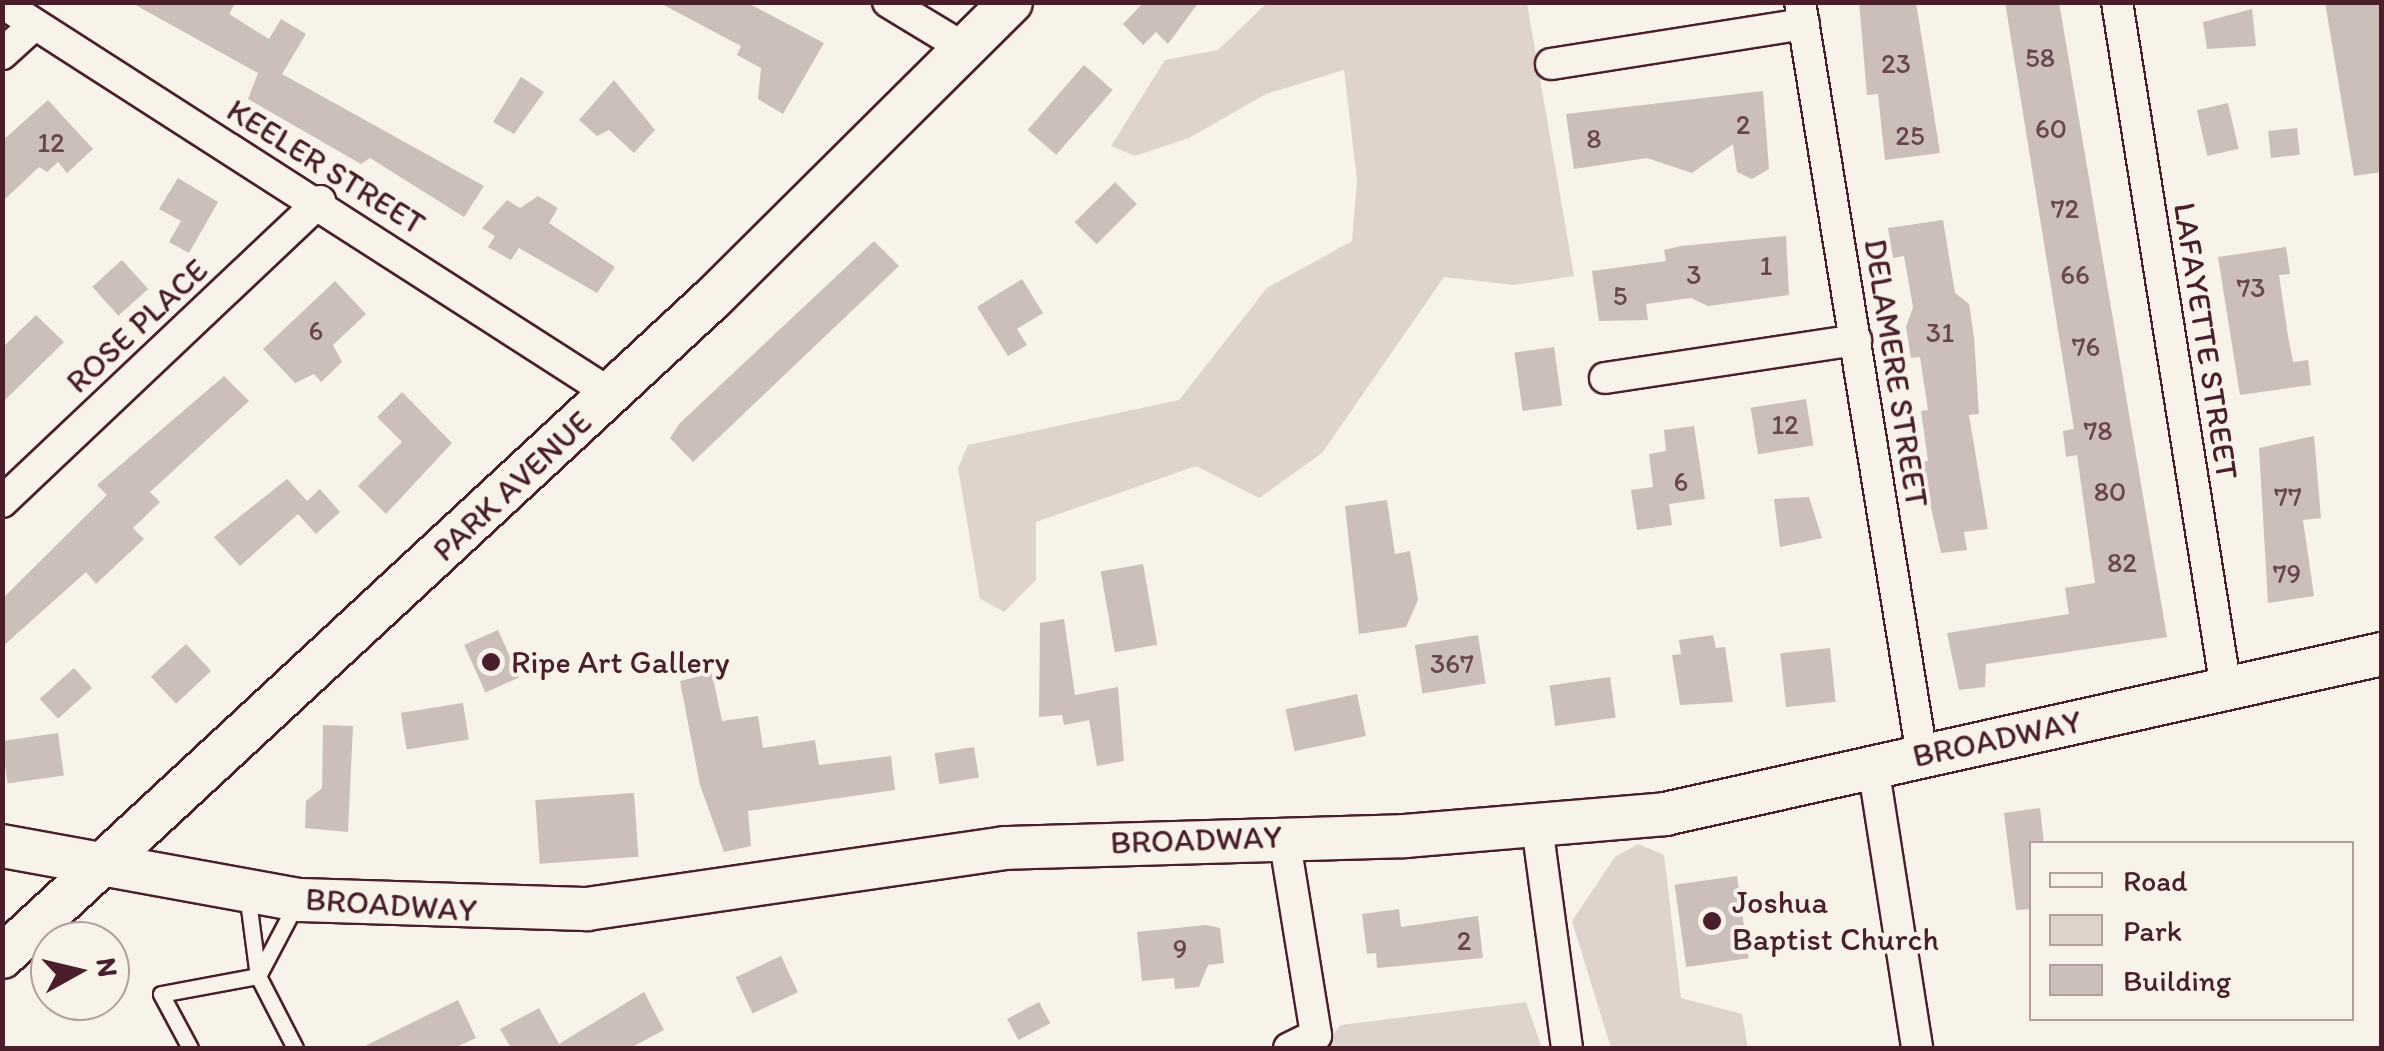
<!DOCTYPE html>
<html>
<head>
<meta charset="utf-8">
<style>
	body { margin:0 }
	#map { position:relative; width:2384px; height:1051px; overflow:hidden; background:#f7f3e8; font-family:Itim,sans-serif }
	div>[style] { position:absolute }
	.green>* { inset:0; background:#ded4cc }
	.building>* { inset:0; background:#ccbfb9; transform-origin:0 0 }
	.roads { filter:drop-shadow(2px 0 #4a1f2b) drop-shadow(-2px 0 #4a1f2b) drop-shadow(0 2px #4a1f2b) drop-shadow(0 -2px #4a1f2b) }
	.service>* { height:15px; margin:-7.5px; padding:0 7.5px; transform-origin:7.5px; border-radius:7.5px; background:#f7f3e8 }
	.minor>* { height:30px; margin:-15px; padding:0 15px; transform-origin:15px; border-radius:15px; background:#f7f3e8 }
	.secondary>* { height:42px; margin:-21px; padding:0 21px; transform-origin:21px; border-radius:21px; background:#f7f3e8 }
	.dots>* { width:28px; height:28px; translate:-50% -50%; box-sizing:border-box; border:5px solid #f7f3e8; border-radius:50% }
	span { translate:-50% -50%; white-space:nowrap; text-align:center; line-height:1.15; -webkit-text-stroke:8px #f7f3e8; paint-order:stroke }
	.number-label { font-size:28px; color:#6a474e }
	.number-label span { -webkit-text-stroke-width:0 }
	.street-label { font-size:32px; color:#4a1f2b }
	.poi-label { font-size:32px; color:#4a1f2b }
	.left { translate:0 -50%; text-align:left }
	.frame { position:absolute; inset:0; border:5px solid #4a1f2b; pointer-events:none }
	.legend { position:absolute; left:2029px; top:841px; width:325px; height:180px; box-sizing:border-box; background:#f7f3e8; border:2px solid #b29e9c; margin:0; padding:12px 18px; list-style:none; font-size:30px; color:#4a1f2b }
	.legend li { display:flex; align-items:center; gap:20px; height:50px }
	.legend b { width:50px; border:2px solid #b29e9c }
	.north { position:absolute; left:30px; top:921px; width:100px; height:100px; box-sizing:border-box; background:#f7f3e8; border:2px solid #b29e9c; border-radius:50%; rotate:82deg; font-size:28px; font-weight:700; line-height:40px; text-align:center; color:#4a1f2b }
	.north::after { content:''; display:block; margin:auto; width:35px; height:45px; background:#4a1f2b; clip-path:polygon(50% 0,100% 100%,50% 72%,0 100%) }
</style>
</head>
<body>
<div id="map">
	<div class="green">
		<div style="clip-path:polygon(1267px 3px,1527px 3px,1574px 276px,1513px 285px,1444px 277px,1322px 453px,1259px 498px,1196px 466px,1036px 522px,1036px 580px,1004px 612px,980px 599px,958px 468px,968px 445px,1179px 400px,1267px 288px,1352px 241px,1357px 180px,1344px 70px,1266px 94px,1189px 138px,1135px 156px,1111px 146px,1165px 60px,1218px 50px)"></div>
		<div style="clip-path:polygon(1638px 844px,1664px 855px,1681px 998px,1742px 1014px,1748px 1048px,1611px 1048px,1572px 921px,1615px 857px)"></div>
		<div style="clip-path:polygon(1526px 1002px,1542px 1048px,1320px 1048px,1341px 1025px)"></div>
	</div>
	<div class="building">
		<div style="clip-path:polygon(130px 2px,236px 2px,229px 14px,269px 39px,281px 19px,306px 34px,282px 74px,484px 186px,464px 217px,370px 158px,361px 164px,248px 99px,258px 73px)"></div>
		<div style="clip-path:polygon(658px 2px,746px 2px,824px 43px,783px 114px,758px 99px,761px 68px,737px 55px,741px 46px)"></div>
		<div style="clip-path:polygon(1144px 2px,1199px 2px,1168px 44px,1156px 32px,1143px 45px,1123px 24px)"></div>
		<div style="clip-path:polygon(1859px 2px,1916px 2px,1940px 153px,1885px 160px,1878px 94px,1867px 95px)"></div>
		<div style="clip-path:polygon(2005px 2px,2059px 2px,2167px 637px,1986px 664px,1985px 687px,1959px 690px,1947px 633px,2069px 614px,2065px 588px,2095px 583px,2077px 455px,2066px 457px,2063px 431px,2074px 429px)"></div>
		<div style="clip-path:polygon(2325px 2px,2382px 2px,2382px 172px,2354px 176px)"></div>
		<div style="clip-path:polygon(2252px 9px,2256px 46px,2207px 49px,2203px 22px)"></div>
		<div style="left:1084px;top:65px;width:38px;height:86px;rotate:41deg"></div>
		<div style="clip-path:polygon(521px 77px,544px 92px,514px 134px,493px 122px)"></div>
		<div style="clip-path:polygon(614px 80px,655px 130px,634px 153px,609px 130px,597px 136px,579px 120px)"></div>
		<div style="clip-path:polygon(1763px 91px,1769px 169px,1752px 179px,1737px 172px,1733px 144px,1692px 173px,1647px 158px,1574px 169px,1566px 114px)"></div>
		<div style="clip-path:polygon(48px 100px,93px 149px,67px 173px,58px 162px,47px 172px,39px 167px,2px 202px,2px 141px)"></div>
		<div style="left:2228px;top:103px;width:47px;height:32px;rotate:77deg"></div>
		<div style="left:2297px;top:128px;width:27px;height:29px;rotate:84deg"></div>
		<div style="clip-path:polygon(178px 178px,218px 202px,189px 253px,169px 242px,181px 221px,159px 209px)"></div>
		<div style="left:1115px;top:182px;width:31px;height:57px;rotate:45deg"></div>
		<div style="clip-path:polygon(538px 196px,558px 208px,549px 223px,615px 267px,597px 293px,519px 248px,511px 260px,488px 247px,495px 236px,482px 228px,507px 200px,520px 208px)"></div>
		<div style="clip-path:polygon(1943px 220px,1955px 293px,1969px 304px,1974px 337px,1979px 414px,1969px 415px,1988px 529px,1964px 532px,1967px 550px,1941px 553px,1921px 462px,1928px 461px,1921px 411px,1928px 410px,1920px 357px,1911px 358px,1906px 327px,1913px 307px,1904px 256px,1893px 258px,1888px 228px)"></div>
		<div style="clip-path:polygon(1786px 236px,1789px 295px,1708px 306px,1691px 298px,1646px 304px,1648px 320px,1599px 321px,1592px 271px,1666px 261px,1664px 250px,1681px 246px)"></div>
		<div style="clip-path:polygon(874px 241px,899px 266px,693px 462px,670px 438px,680px 423px)"></div>
		<div style="clip-path:polygon(2286px 247px,2290px 274px,2279px 275px,2288px 336px,2293px 362px,2308px 360px,2311px 385px,2240px 395px,2218px 257px)"></div>
		<div style="left:122px;top:260px;width:39px;height:40px;rotate:48deg"></div>
		<div style="clip-path:polygon(1022px 279px,1043px 313px,1017px 329px,1027px 345px,1008px 356px,977px 307px)"></div>
		<div style="clip-path:polygon(335px 281px,366px 314px,333px 345px,342px 362px,321px 382px,314px 374px,295px 383px,263px 349px)"></div>
		<div style="clip-path:polygon(36px 315px,64px 342px,2px 403px,2px 348px)"></div>
		<div style="left:1554px;top:347px;width:59px;height:40px;rotate:82deg"></div>
		<div style="clip-path:polygon(224px 376px,249px 401px,150px 492px,160px 502px,133px 528px,144px 539px,96px 584px,86px 572px,2px 647px,2px 599px,107px 495px,97px 485px)"></div>
		<div style="clip-path:polygon(402px 392px,452px 443px,386px 514px,358px 486px,402px 442px,377px 417px)"></div>
		<div style="left:1806px;top:399px;width:47px;height:56px;rotate:81deg"></div>
		<div style="clip-path:polygon(1694px 426px,1705px 499px,1669px 504px,1672px 525px,1637px 530px,1631px 490px,1653px 487px,1649px 454px,1666px 451px,1664px 430px)"></div>
		<div style="clip-path:polygon(2314px 436px,2321px 518px,2303px 520px,2314px 596px,2268px 603px,2259px 448px)"></div>
		<div style="clip-path:polygon(287px 479px,307px 501px,320px 489px,340px 512px,316px 534px,298px 514px,240px 566px,214px 537px)"></div>
		<div style="clip-path:polygon(1809px 497px,1822px 538px,1780px 547px,1774px 499px)"></div>
		<div style="clip-path:polygon(1387px 500px,1395px 554px,1410px 551px,1418px 600px,1406px 627px,1359px 634px,1345px 506px)"></div>
		<div style="left:1143px;top:564px;width:82px;height:43px;rotate:80deg"></div>
		<div style="clip-path:polygon(1064px 619px,1075px 695px,1118px 687px,1124px 761px,1097px 766px,1089px 720px,1064px 725px,1062px 715px,1039px 717px,1040px 623px)"></div>
		<div style="left:498px;top:630px;width:52px;height:37px;rotate:66deg"></div>
		<div style="left:1478px;top:635px;width:49px;height:64px;rotate:81deg"></div>
		<div style="clip-path:polygon(1713px 635px,1716px 648px,1725px 647px,1733px 702px,1680px 705px,1672px 655px,1681px 654px,1679px 640px)"></div>
		<div style="left:186px;top:644px;width:37px;height:48px;rotate:47deg"></div>
		<div style="left:1830px;top:648px;width:54px;height:50px;rotate:84deg"></div>
		<div style="left:74px;top:668px;width:27px;height:46px;rotate:48deg"></div>
		<div style="clip-path:polygon(712px 673px,722px 721px,758px 716px,763px 748px,815px 740px,819px 765px,891px 756px,895px 790px,748px 811px,751px 846px,724px 852px,700px 785px,680px 681px)"></div>
		<div style="left:1610px;top:677px;width:41px;height:61px;rotate:82deg"></div>
		<div style="left:1357px;top:694px;width:43px;height:73px;rotate:78deg"></div>
		<div style="left:463px;top:703px;width:37px;height:63px;rotate:81deg"></div>
		<div style="clip-path:polygon(323px 725px,353px 726px,348px 832px,305px 828px,306px 801px,322px 788px)"></div>
		<div style="left:58px;top:733px;width:43px;height:57px;rotate:82deg"></div>
		<div style="left:974px;top:747px;width:31px;height:40px;rotate:81deg"></div>
		<div style="left:634px;top:793px;width:64px;height:99px;rotate:86deg"></div>
		<div style="clip-path:polygon(2040px 808px,2044px 844px,2032px 844px,2032px 909px,2016px 910px,2004px 813px)"></div>
		<div style="left:1737px;top:876px;width:83px;height:63px;rotate:82deg"></div>
		<div style="clip-path:polygon(1399px 909px,1401px 927px,1478px 916px,1483px 958px,1377px 968px,1376px 953px,1367px 954px,1362px 914px)"></div>
		<div style="clip-path:polygon(1206px 925px,1220px 928px,1224px 963px,1208px 965px,1199px 987px,1175px 989px,1174px 978px,1142px 981px,1137px 932px)"></div>
		<div style="left:781px;top:956px;width:40px;height:50px;rotate:65deg"></div>
		<div style="clip-path:polygon(644px 992px,664px 1030px,630px 1048px,511px 1048px,500px 1029px,539px 1008px,559px 1044px)"></div>
		<div style="clip-path:polygon(458px 1000px,476px 1038px,454px 1048px,361px 1048px)"></div>
		<div style="left:1039px;top:1002px;width:24px;height:36px;rotate:62deg"></div>
	</div>
	<div class="roads">
		<div class="service">
			<div style="left:247px;top:893px;width:84px;rotate:82.5deg"></div>
			<div style="left:258px;top:976px;width:81px;rotate:-62.2deg"></div>
			<div style="left:190px;top:1048px;width:61px;rotate:-118.2deg"></div>
			<div style="left:161px;top:994px;width:99px;rotate:-10.5deg"></div>
			<div style="left:258px;top:976px;width:81px;rotate:62.8deg"></div>
		</div>
		<div class="minor">
			<div style="left:888px;top:2px;width:89px;rotate:31.2deg"></div>
			<div style="left:1800px;top:2px;width:763px;rotate:80.8deg"></div>
			<div style="left:2117px;top:2px;width:696px;rotate:80.98deg"></div>
			<div style="left:2px;top:3px;width:724px;rotate:32.7deg"></div>
			<div style="left:2px;top:54px;width:42px;rotate:-42.1deg"></div>
			<div style="left:1551px;top:64px;width:256px;rotate:-9deg"></div>
			<div style="left:1605px;top:378px;width:254px;rotate:-8.6deg"></div>
			<div style="left:2px;top:502px;width:438px;rotate:-43.4deg"></div>
			<div style="left:1873px;top:766px;width:285px;rotate:81.1deg"></div>
			<div style="left:1537px;top:826px;width:224px;rotate:82.3deg"></div>
			<div style="left:1284px;top:837px;width:201px;rotate:80.8deg"></div>
			<div style="left:1316px;top:1035px;width:30px;rotate:154deg"></div>
		</div>
		<div class="secondary">
			<div style="left:2px;top:846px;width:301px;rotate:10.3deg"></div>
			<div style="left:298px;top:900px;width:289px;rotate:1.8deg"></div>
			<div style="left:587px;top:909px;width:421px;rotate:-8.3deg"></div>
			<div style="left:1004px;top:848px;width:401px;rotate:-1.7deg"></div>
			<div style="left:1405px;top:836px;width:261px;rotate:-4.8deg"></div>
			<div style="left:1665px;top:814px;width:735px;rotate:-12.58deg"></div>
			<div style="left:2px;top:957px;width:969px;rotate:-42.83deg"></div>
			<div style="left:713px;top:298px;width:420px;rotate:-44.8deg"></div>
		</div>
	</div>
	<div class="dots">
		<div style="left:491px;top:662px;background:#4a1f2b"></div>
		<div style="left:1712px;top:921px;background:#4a1f2b"></div>
	</div>
	<div class="number-label">
		<span style="left:2040px;top:57px">58</span>
		<span style="left:1896px;top:63px">23</span>
		<span style="left:1743px;top:124px">2</span>
		<span style="left:2051px;top:128px">60</span>
		<span style="left:1910px;top:135px">25</span>
		<span style="left:1594px;top:138px">8</span>
		<span style="left:51px;top:142px">12</span>
		<span style="left:2065px;top:208px">72</span>
		<span style="left:1766px;top:265px">1</span>
		<span style="left:1694px;top:274px">3</span>
		<span style="left:2075px;top:274px">66</span>
		<span style="left:2251px;top:287px">73</span>
		<span style="left:1620px;top:295px">5</span>
		<span style="left:316px;top:330px">6</span>
		<span style="left:1940px;top:332px">31</span>
		<span style="left:2086px;top:346px">76</span>
		<span style="left:1785px;top:424px">12</span>
		<span style="left:2098px;top:430px">78</span>
		<span style="left:1681px;top:481px">6</span>
		<span style="left:2110px;top:491px">80</span>
		<span style="left:2288px;top:496px">77</span>
		<span style="left:2122px;top:562px">82</span>
		<span style="left:2287px;top:573px">79</span>
		<span style="left:1452px;top:663px">367</span>
		<span style="left:1464px;top:940px">2</span>
		<span style="left:1180px;top:948px">9</span>
	</div>
	<div class="street-label">
		<span style="left:326px;top:167px;rotate:32deg">KEELER STREET</span>
		<span style="left:137px;top:326px;rotate:-43deg">ROSE PLACE</span>
		<span style="left:2206px;top:341px;rotate:81deg">LAFAYETTE STREET</span>
		<span style="left:1896px;top:373px;rotate:81deg">DELAMERE STREET</span>
		<span style="left:512px;top:486px;rotate:-43deg">PARK AVENUE</span>
		<span style="left:1997px;top:739px;rotate:-12deg">BROADWAY</span>
		<span style="left:1196px;top:840px;rotate:-2deg">BROADWAY</span>
		<span style="left:391px;top:905px;rotate:4deg">BROADWAY</span>
	</div>
	<div class="poi-label">
		<span class="left" style="left:511px;top:662px">Ripe Art Gallery</span>
		<span class="left" style="left:1732px;top:921px">Joshua<br>Baptist Church</span>
	</div>
	<div class="frame"></div>
	<ul class="legend">
	<li><b style="height:12px;background:#f7f3e8"></b>Road</li>
	<li><b style="height:28px;background:#ded4cc"></b>Park</li>
	<li><b style="height:28px;background:#ccbfb9"></b>Building</li>
	</ul>
	<div class="north">N</div>
</div>
</body>
</html>
